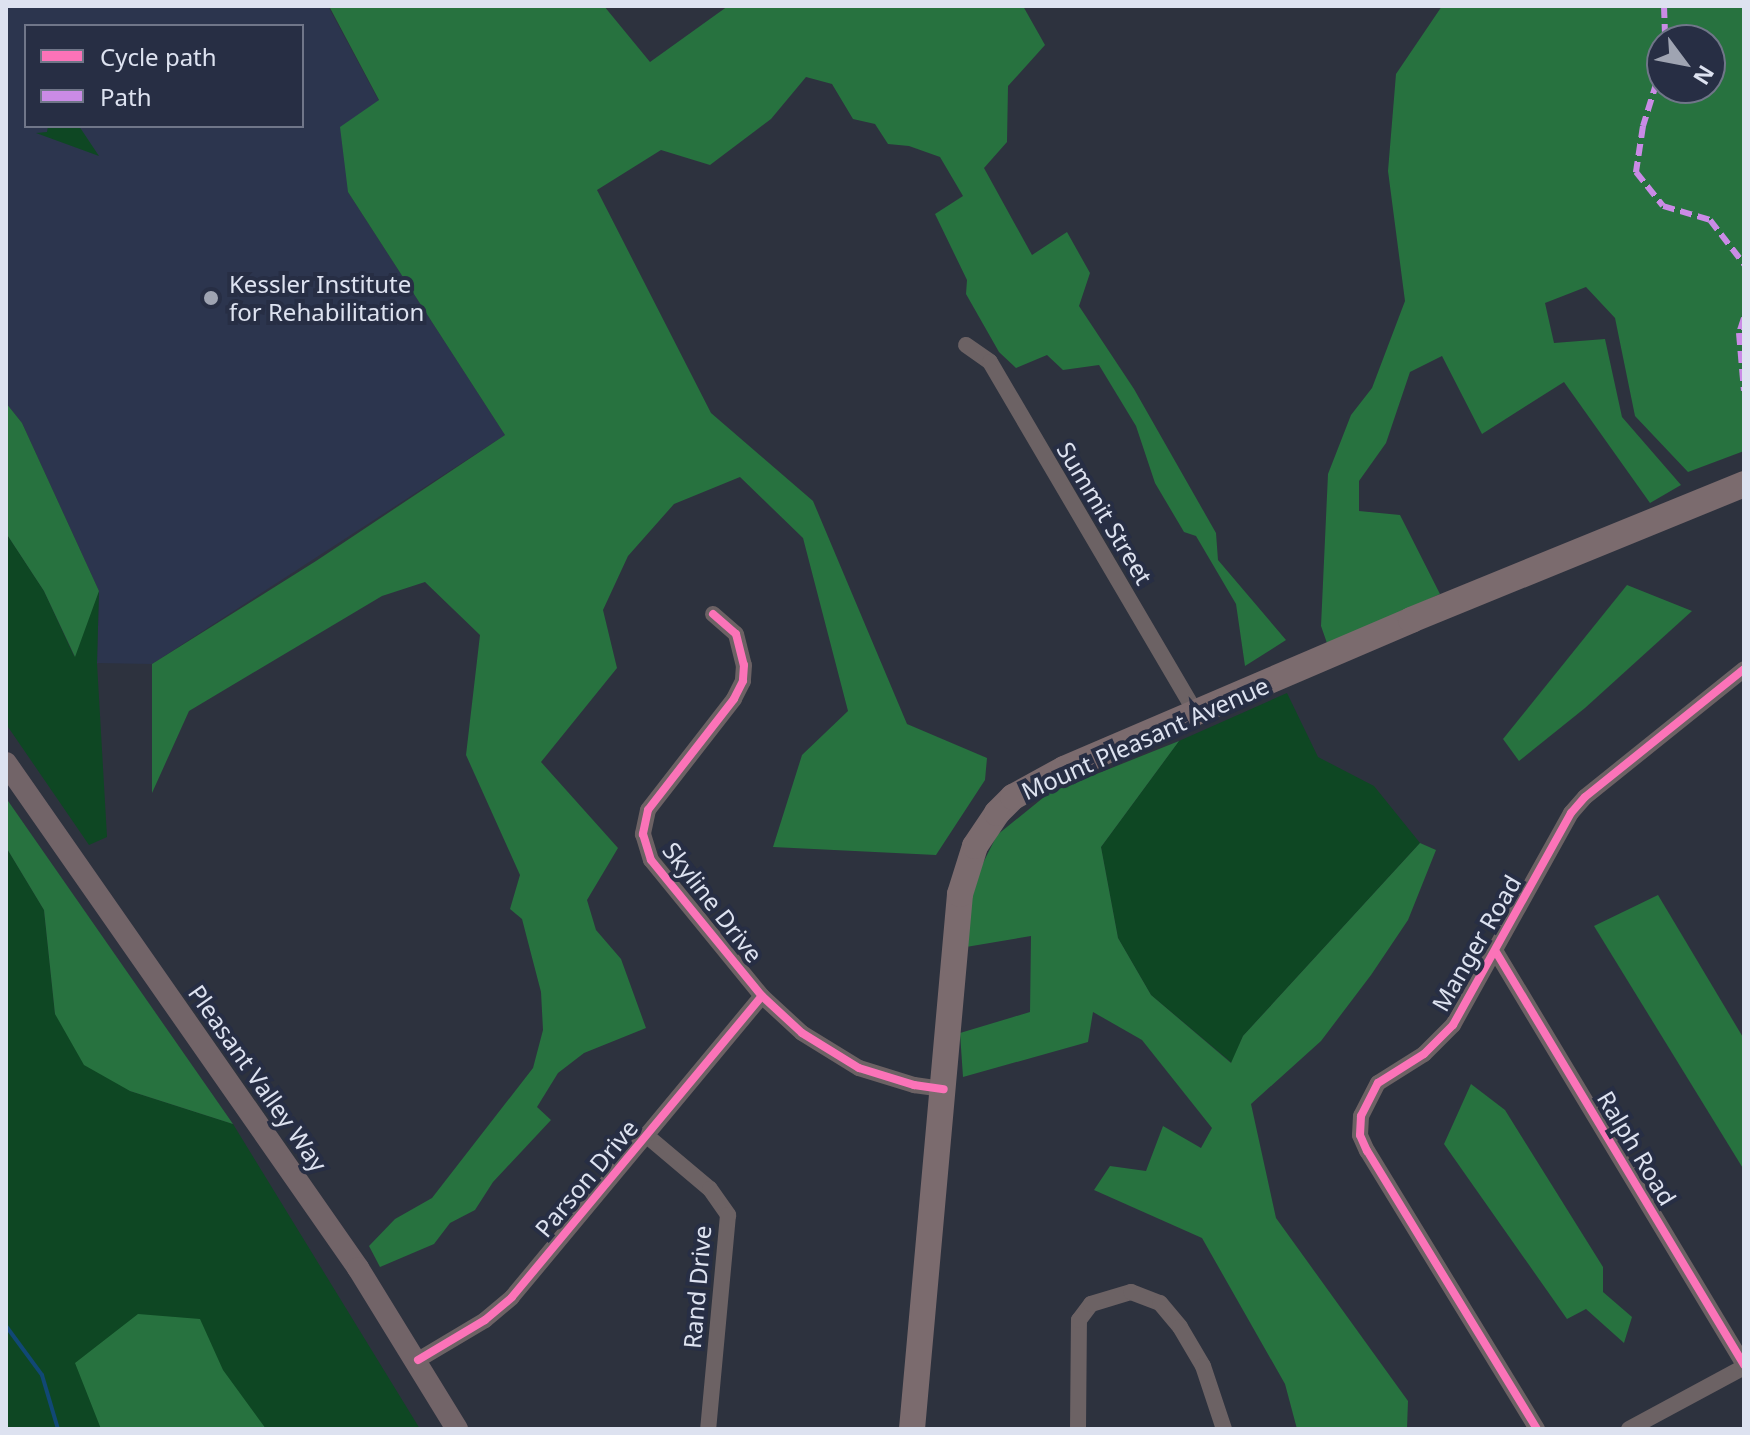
<!DOCTYPE html>
<html>
<head>
<meta charset="utf-8">
<style>
	body { margin:0 }
	#map { position:relative; width:1750px; height:1435px; overflow:hidden; background:#2d323e; font-family:"Noto Sans",sans-serif }
	div>[style] { position:absolute }
	.built>* { inset:0; background:#2c354e }
	.green>* { inset:0; background:#0e4723 }
	.forest>* { inset:0; background:#27723f }
	.stream>* { height:4px; margin:-2px; padding:0 2px; transform-origin:2px; border-radius:2px; background:#114875 }
	.minor>* { height:16px; margin:-8px; padding:0 8px; transform-origin:8px; border-radius:8px; background:#6c6264 }
	.secondary>* { height:22px; margin:-11px; padding:0 11px; transform-origin:11px; border-radius:11px; background:#726468 }
	.primary>* { height:26px; margin:-13px; padding:0 13px; transform-origin:13px; border-radius:13px; background:#7b6b6e }
	.quiet>* { height:6px; margin-top:-3px; transform-origin:0; background:repeating-linear-gradient(90deg,#ca8be6 0 12px,transparent 0 18px) }
	.cycleway>* { height:8px; margin:-4px; padding:0 4px; transform-origin:4px; border-radius:4px; background:#fb73b8 }
	.dots>* { width:22px; height:22px; translate:-50% -50%; box-sizing:border-box; border:4px solid #272e44; border-radius:50% }
	span { translate:-50% -50%; white-space:nowrap; text-align:center; line-height:1.15; -webkit-text-stroke:8px #272e44; paint-order:stroke }
	.poi-label { font-size:24px; color:#dde2f0 }
	.left { translate:0 -50%; text-align:left }
	.street-label { font-size:24px; color:#dde2f0 }
	.frame { position:absolute; inset:0; border:8px solid #dde2f0; pointer-events:none }
	.legend { position:absolute; left:24px; top:24px; width:280px; height:104px; box-sizing:border-box; background:#272e44; border:2px solid #707689; margin:0; padding:10px 14px; list-style:none; font-size:24px; color:#dde2f0 }
	.legend li { display:flex; align-items:center; gap:16px; height:40px }
	.legend b { width:40px; border:2px solid #707689 }
	.north { position:absolute; left:1646px; top:24px; width:80px; height:80px; box-sizing:border-box; background:#272e44; border:2px solid #707689; border-radius:50%; rotate:122deg; font-size:22px; font-weight:700; line-height:32px; text-align:center; color:#dde2f0 }
	.north::after { content:''; display:block; margin:auto; width:28px; height:36px; background:#9fa4b2; clip-path:polygon(50% 0,100% 100%,50% 72%,0 100%) }
</style>
</head>
<body>
<div id="map">
	<div class="built">
		<div style="clip-path:polygon(evenodd,6px 6px,328px 6px,379px 101px,348px 192px,505px 435px,152px 664px,97px 663px,99px 591px,22px 423px,6px 403px,6px 6px,26px 26px,302px 26px,302px 126px,26px 126px,26px 26px)"></div>
	</div>
	<div class="green">
		<div style="clip-path:polygon(48px 126px,79px 126px,99px 156px,36px 133px,47px 132px)"></div>
		<div style="clip-path:polygon(6px 533px,44px 591px,74px 656px,99px 591px,97px 663px,107px 837px,89px 845px,6px 724px)"></div>
		<div style="clip-path:polygon(1287px 693px,1318px 757px,1374px 786px,1420px 843px,1243px 1036px,1232px 1063px,1151px 995px,1118px 938px,1101px 847px,1179px 741px)"></div>
		<div style="clip-path:polygon(6px 847px,44px 910px,55px 1014px,130px 1091px,233px 1124px,420px 1429px,6px 1429px)"></div>
	</div>
	<div class="forest">
		<div style="clip-path:polygon(329px 6px,604px 6px,650px 62px,728px 6px,1023px 6px,1045px 45px,1008px 86px,1007px 142px,984px 168px,1032px 255px,1067px 232px,1090px 273px,1079px 306px,1134px 389px,1216px 533px,1218px 560px,1286px 640px,1245px 666px,1236px 604px,1196px 536px,1184px 532px,1155px 483px,1136px 426px,1099px 365px,1063px 370px,1047px 355px,1016px 368px,999px 352px,966px 294px,967px 280px,935px 214px,963px 196px,940px 157px,909px 146px,888px 144px,875px 124px,853px 119px,832px 84px,806px 77px,771px 119px,710px 165px,661px 150px,597px 190px,711px 413px,813px 501px,907px 724px,987px 758px,985px 780px,936px 855px,773px 847px,802px 755px,848px 711px,803px 538px,740px 477px,674px 504px,628px 556px,603px 610px,617px 668px,541px 762px,618px 848px,587px 900px,596px 930px,621px 959px,646px 1028px,584px 1053px,558px 1073px,537px 1107px,551px 1120px,493px 1182px,475px 1210px,450px 1223px,434px 1244px,380px 1267px,369px 1246px,395px 1219px,432px 1198px,533px 1068px,543px 1030px,541px 992px,522px 919px,510px 909px,520px 875px,466px 755px,480px 635px,425px 582px,382px 596px,189px 711px,152px 793px,152px 664px,316px 561px,505px 435px,348px 192px,340px 127px,379px 100px)"></div>
		<div style="clip-path:polygon(evenodd,1442px 6px,1744px 6px,1744px 451px,1688px 472px,1635px 416px,1615px 318px,1586px 287px,1545px 303px,1554px 343px,1605px 339px,1622px 417px,1681px 485px,1650px 503px,1564px 382px,1482px 434px,1442px 356px,1410px 372px,1386px 443px,1359px 481px,1359px 511px,1400px 515px,1440px 594px,1328px 646px,1321px 626px,1328px 474px,1351px 415px,1372px 388px,1405px 301px,1388px 171px,1396px 74px,1442px 6px,1662px 40px,1710px 40px,1710px 88px,1662px 88px,1662px 40px)"></div>
		<div style="clip-path:polygon(6px 403px,22px 423px,99px 591px,75px 657px,44px 591px,6px 533px)"></div>
		<div style="clip-path:polygon(1627px 585px,1692px 611px,1585px 708px,1519px 761px,1503px 739px)"></div>
		<div style="clip-path:polygon(1179px 741px,1101px 847px,1118px 938px,1151px 995px,1231px 1063px,1243px 1036px,1420px 843px,1436px 850px,1408px 920px,1371px 975px,1321px 1041px,1251px 1104px,1276px 1218px,1408px 1401px,1407px 1429px,1297px 1429px,1285px 1384px,1202px 1238px,1094px 1190px,1110px 1166px,1146px 1171px,1163px 1126px,1201px 1148px,1212px 1128px,1142px 1040px,1093px 1012px,1088px 1042px,963px 1077px,960px 1033px,1030px 1012px,1031px 936px,966px 947px,973px 883px,997px 835px,1049px 793px)"></div>
		<div style="clip-path:polygon(6px 798px,233px 1124px,130px 1091px,84px 1065px,55px 1014px,44px 910px,6px 847px)"></div>
		<div style="clip-path:polygon(1658px 895px,1744px 1039px,1744px 1170px,1594px 926px)"></div>
		<div style="clip-path:polygon(1471px 1084px,1505px 1110px,1603px 1267px,1603px 1292px,1632px 1317px,1624px 1343px,1586px 1309px,1567px 1319px,1444px 1144px)"></div>
		<div style="clip-path:polygon(138px 1314px,200px 1319px,223px 1370px,266px 1429px,101px 1429px,75px 1363px)"></div>
	</div>
	<div class="stream">
		<div style="left:6px;top:1326px;width:61px;rotate:53.7deg"></div>
		<div style="left:42px;top:1375px;width:56px;rotate:73.5deg"></div>
	</div>
	<div class="minor">
		<div style="left:966px;top:345px;width:29px;rotate:35deg"></div>
		<div style="left:990px;top:362px;width:407px;rotate:59.6deg"></div>
		<div style="left:713px;top:614px;width:30px;rotate:41deg"></div>
		<div style="left:736px;top:634px;width:32px;rotate:76deg"></div>
		<div style="left:744px;top:665px;width:16px;rotate:94deg"></div>
		<div style="left:743px;top:681px;width:20px;rotate:117deg"></div>
		<div style="left:734px;top:699px;width:140px;rotate:127.8deg"></div>
		<div style="left:648px;top:810px;width:25px;rotate:102deg"></div>
		<div style="left:643px;top:834px;width:27px;rotate:73deg"></div>
		<div style="left:651px;top:860px;width:176px;rotate:50.8deg"></div>
		<div style="left:762px;top:996px;width:54px;rotate:42.8deg"></div>
		<div style="left:802px;top:1033px;width:67px;rotate:31.6deg"></div>
		<div style="left:859px;top:1068px;width:58px;rotate:17.2deg"></div>
		<div style="left:914px;top:1085px;width:30px;rotate:8deg"></div>
		<div style="left:1496px;top:952px;width:482px;rotate:59deg"></div>
		<div style="left:647px;top:1136px;width:82px;rotate:40.1deg"></div>
		<div style="left:710px;top:1189px;width:32px;rotate:55deg"></div>
		<div style="left:728px;top:1215px;width:215px;rotate:95.3deg"></div>
		<div style="left:418px;top:1360px;width:78px;rotate:-30.8deg"></div>
		<div style="left:485px;top:1320px;width:35px;rotate:-40deg"></div>
		<div style="left:512px;top:1297px;width:391px;rotate:-50.3deg"></div>
		<div style="left:1078px;top:1429px;width:109px;rotate:-89.5deg"></div>
		<div style="left:1079px;top:1320px;width:20px;rotate:-53deg"></div>
		<div style="left:1091px;top:1304px;width:42px;rotate:-16.7deg"></div>
		<div style="left:1131px;top:1292px;width:31px;rotate:21deg"></div>
		<div style="left:1160px;top:1303px;width:31px;rotate:50deg"></div>
		<div style="left:1180px;top:1327px;width:45px;rotate:59.5deg"></div>
		<div style="left:1203px;top:1366px;width:66px;rotate:71.6deg"></div>
		<div style="left:1537px;top:1429px;width:326px;rotate:-121.4deg"></div>
		<div style="left:1367px;top:1151px;width:17px;rotate:-114deg"></div>
		<div style="left:1360px;top:1135px;width:19px;rotate:-87deg"></div>
		<div style="left:1361px;top:1116px;width:37px;rotate:-63deg"></div>
		<div style="left:1378px;top:1083px;width:54px;rotate:-32.2deg"></div>
		<div style="left:1424px;top:1054px;width:41px;rotate:-45deg"></div>
		<div style="left:1453px;top:1025px;width:243px;rotate:-60.9deg"></div>
		<div style="left:1571px;top:813px;width:21px;rotate:-49deg"></div>
		<div style="left:1585px;top:797px;width:204px;rotate:-38.8deg"></div>
		<div style="left:1629px;top:1429px;width:131px;rotate:-28.3deg"></div>
	</div>
	<div class="secondary">
		<div style="left:6px;top:763px;width:616px;rotate:55.12deg"></div>
		<div style="left:358px;top:1268px;width:189px;rotate:58.4deg"></div>
	</div>
	<div class="primary">
		<div style="left:912px;top:1429px;width:537px;rotate:-84.87deg"></div>
		<div style="left:960px;top:894px;width:50px;rotate:-72.6deg"></div>
		<div style="left:975px;top:846px;width:40px;rotate:-56deg"></div>
		<div style="left:997px;top:813px;width:23px;rotate:-45deg"></div>
		<div style="left:1013px;top:797px;width:58px;rotate:-28.8deg"></div>
		<div style="left:1064px;top:769px;width:378px;rotate:-23.2deg"></div>
		<div style="left:1411px;top:620px;width:360px;rotate:-22.2deg"></div>
	</div>
	<div class="quiet">
		<div style="left:1664px;top:6px;width:34px;rotate:88deg"></div>
		<div style="left:1662px;top:65px;width:64px;rotate:107.3deg"></div>
		<div style="left:1643px;top:126px;width:47px;rotate:98.7deg"></div>
		<div style="left:1636px;top:172px;width:43px;rotate:51.5deg"></div>
		<div style="left:1663px;top:206px;width:49px;rotate:16.6deg"></div>
		<div style="left:1710px;top:220px;width:56px;rotate:52.3deg"></div>
		<div style="left:1744px;top:318px;width:16px;rotate:108deg"></div>
		<div style="left:1739px;top:333px;width:58px;rotate:85.1deg"></div>
	</div>
	<div class="cycleway">
		<div style="left:713px;top:614px;width:30px;rotate:41deg"></div>
		<div style="left:736px;top:634px;width:32px;rotate:76deg"></div>
		<div style="left:744px;top:665px;width:16px;rotate:94deg"></div>
		<div style="left:743px;top:681px;width:20px;rotate:117deg"></div>
		<div style="left:734px;top:699px;width:140px;rotate:127.8deg"></div>
		<div style="left:648px;top:810px;width:25px;rotate:102deg"></div>
		<div style="left:643px;top:834px;width:27px;rotate:73deg"></div>
		<div style="left:651px;top:860px;width:176px;rotate:50.8deg"></div>
		<div style="left:762px;top:996px;width:54px;rotate:42.8deg"></div>
		<div style="left:802px;top:1033px;width:67px;rotate:31.6deg"></div>
		<div style="left:859px;top:1068px;width:58px;rotate:17.2deg"></div>
		<div style="left:914px;top:1085px;width:30px;rotate:8deg"></div>
		<div style="left:1496px;top:952px;width:482px;rotate:59deg"></div>
		<div style="left:418px;top:1360px;width:78px;rotate:-30.8deg"></div>
		<div style="left:485px;top:1320px;width:35px;rotate:-40deg"></div>
		<div style="left:512px;top:1297px;width:391px;rotate:-50.3deg"></div>
		<div style="left:1537px;top:1429px;width:326px;rotate:-121.4deg"></div>
		<div style="left:1367px;top:1151px;width:17px;rotate:-114deg"></div>
		<div style="left:1360px;top:1135px;width:19px;rotate:-87deg"></div>
		<div style="left:1361px;top:1116px;width:37px;rotate:-63deg"></div>
		<div style="left:1378px;top:1083px;width:54px;rotate:-32.2deg"></div>
		<div style="left:1424px;top:1054px;width:41px;rotate:-45deg"></div>
		<div style="left:1453px;top:1025px;width:243px;rotate:-60.9deg"></div>
		<div style="left:1571px;top:813px;width:21px;rotate:-49deg"></div>
		<div style="left:1585px;top:797px;width:204px;rotate:-38.8deg"></div>
	</div>
	<div class="dots">
		<div style="left:211px;top:298px;background:#9fa4b2"></div>
	</div>
	<div class="poi-label">
		<span class="left" style="left:229px;top:298px">Kessler Institute<br>for Rehabilitation</span>
	</div>
	<div class="street-label">
		<span style="left:1105px;top:513px;rotate:59deg">Summit Street</span>
		<span style="left:1145px;top:738px;rotate:-24deg">Mount Pleasant Avenue</span>
		<span style="left:713px;top:902px;rotate:52deg">Skyline Drive</span>
		<span style="left:1476px;top:943px;rotate:-60deg">Manger Road</span>
		<span style="left:258px;top:1078px;rotate:55deg">Pleasant Valley Way</span>
		<span style="left:1637px;top:1148px;rotate:59deg">Ralph Road</span>
		<span style="left:586px;top:1178px;rotate:-50deg">Parson Drive</span>
		<span style="left:697px;top:1287px;rotate:-85deg">Rand Drive</span>
	</div>
	<div class="frame"></div>
	<ul class="legend">
	<li><b style="height:10px;background:#fb73b8"></b>Cycle path</li>
	<li><b style="height:10px;background:#ca8be6"></b>Path</li>
	</ul>
	<div class="north">N</div>
</div>
</body>
</html>
